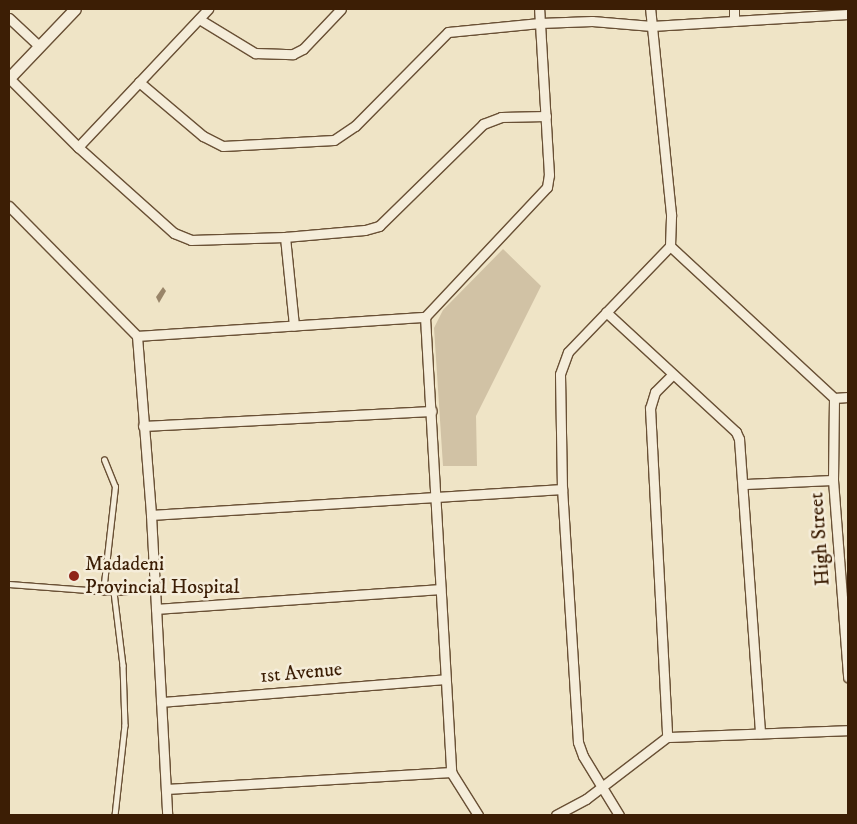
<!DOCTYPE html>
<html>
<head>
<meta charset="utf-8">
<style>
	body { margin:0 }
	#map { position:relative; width:857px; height:824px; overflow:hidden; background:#efe4c6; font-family:"IM FELL DW Pica",serif }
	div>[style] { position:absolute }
	.green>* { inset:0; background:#d1c2a5 }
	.building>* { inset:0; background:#998569 }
	.roads { filter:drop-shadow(1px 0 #695035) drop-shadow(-1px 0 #695035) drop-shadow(0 1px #695035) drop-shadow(0 -1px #695035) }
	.service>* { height:4.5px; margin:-2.25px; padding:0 2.25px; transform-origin:2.25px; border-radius:2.25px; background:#f5edda }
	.minor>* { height:9px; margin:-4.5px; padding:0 4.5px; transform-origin:4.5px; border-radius:4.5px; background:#f5edda }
	.tertiary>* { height:11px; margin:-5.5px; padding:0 5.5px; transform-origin:5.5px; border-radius:5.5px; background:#f5edda }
	.dots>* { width:14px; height:14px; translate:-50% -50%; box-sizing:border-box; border:2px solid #f5edda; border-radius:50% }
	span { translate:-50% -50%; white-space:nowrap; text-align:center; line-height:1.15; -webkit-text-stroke:5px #f5edda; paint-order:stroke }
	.street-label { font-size:20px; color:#3c1e05 }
	.poi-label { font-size:20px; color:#3c1e05 }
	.left { translate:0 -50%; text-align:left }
	.frame { position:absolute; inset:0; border:10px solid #3c1e05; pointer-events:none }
</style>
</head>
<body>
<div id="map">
	<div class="green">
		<div style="clip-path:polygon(503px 249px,541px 286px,476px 416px,477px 466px,443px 466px,434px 328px,443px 310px)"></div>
	</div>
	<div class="building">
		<div style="clip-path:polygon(163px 287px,166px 291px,159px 303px,156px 297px)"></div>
	</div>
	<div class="roads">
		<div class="service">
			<div style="left:9px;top:584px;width:105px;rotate:4.4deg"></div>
			<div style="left:114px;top:592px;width:74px;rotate:83deg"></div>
			<div style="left:123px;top:665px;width:60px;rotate:88.1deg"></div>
			<div style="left:125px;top:725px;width:91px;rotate:96.3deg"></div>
			<div style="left:103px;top:592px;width:106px;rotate:-83.5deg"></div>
			<div style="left:115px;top:487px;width:29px;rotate:-112deg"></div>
			<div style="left:114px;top:592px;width:41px;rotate:-4.2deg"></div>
		</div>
		<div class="minor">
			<div style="left:734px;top:9px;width:12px;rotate:90deg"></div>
			<div style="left:9px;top:18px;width:41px;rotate:43deg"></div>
			<div style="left:199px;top:19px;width:66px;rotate:31.3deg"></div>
			<div style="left:255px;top:53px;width:38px;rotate:2deg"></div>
			<div style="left:293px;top:54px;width:11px;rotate:-27deg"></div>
			<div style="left:303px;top:49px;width:55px;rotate:-46.5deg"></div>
			<div style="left:9px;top:78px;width:98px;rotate:45deg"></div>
			<div style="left:78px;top:147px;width:129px;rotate:41.9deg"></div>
			<div style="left:174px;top:233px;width:18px;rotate:22deg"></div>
			<div style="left:191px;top:240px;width:94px;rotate:-1.8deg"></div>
			<div style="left:285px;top:237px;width:80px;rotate:-5deg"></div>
			<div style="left:365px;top:230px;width:15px;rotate:-16deg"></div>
			<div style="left:379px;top:226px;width:146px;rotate:-44.4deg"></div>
			<div style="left:483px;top:124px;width:19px;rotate:-21deg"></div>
			<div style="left:501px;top:117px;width:45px;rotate:-1.3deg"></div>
			<div style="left:139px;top:82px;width:84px;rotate:40.2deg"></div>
			<div style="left:203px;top:136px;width:22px;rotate:27deg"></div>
			<div style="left:223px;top:146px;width:111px;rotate:-3.1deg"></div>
			<div style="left:334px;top:140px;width:25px;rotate:-34deg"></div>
			<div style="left:355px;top:126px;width:132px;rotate:-45.3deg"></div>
			<div style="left:448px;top:32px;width:92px;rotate:-5.6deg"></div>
			<div style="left:540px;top:23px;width:52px;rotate:-2.2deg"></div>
			<div style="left:592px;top:21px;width:60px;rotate:4.8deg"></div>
			<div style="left:652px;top:26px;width:196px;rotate:-3.5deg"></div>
			<div style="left:78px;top:147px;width:190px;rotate:-46.7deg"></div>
			<div style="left:9px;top:206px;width:182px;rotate:45.4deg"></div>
			<div style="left:137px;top:336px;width:180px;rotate:85.5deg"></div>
			<div style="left:151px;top:515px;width:300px;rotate:86.9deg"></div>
			<div style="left:285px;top:237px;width:89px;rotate:84.2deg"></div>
			<div style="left:670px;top:246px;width:224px;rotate:42.8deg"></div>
			<div style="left:834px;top:398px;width:14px;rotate:-4deg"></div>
			<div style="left:606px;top:312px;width:177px;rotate:42.7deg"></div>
			<div style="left:736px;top:432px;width:8px;rotate:67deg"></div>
			<div style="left:739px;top:439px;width:295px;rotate:85.9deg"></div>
			<div style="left:425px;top:317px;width:456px;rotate:86.7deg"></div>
			<div style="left:451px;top:772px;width:51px;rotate:57.9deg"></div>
			<div style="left:137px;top:336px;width:289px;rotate:-3.8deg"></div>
			<div style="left:425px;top:317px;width:178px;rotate:-46.8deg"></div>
			<div style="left:547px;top:187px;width:12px;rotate:-81deg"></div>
			<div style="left:549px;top:175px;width:166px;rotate:-93.4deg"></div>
			<div style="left:672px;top:375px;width:24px;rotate:135deg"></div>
			<div style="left:655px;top:392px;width:17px;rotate:107deg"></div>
			<div style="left:650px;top:408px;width:329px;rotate:87deg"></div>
			<div style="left:667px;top:737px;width:181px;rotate:-2.2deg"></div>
			<div style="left:834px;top:398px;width:82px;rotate:90.7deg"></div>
			<div style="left:833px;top:480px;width:198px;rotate:85.6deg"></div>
			<div style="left:143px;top:426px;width:289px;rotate:-3deg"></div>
			<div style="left:745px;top:484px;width:88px;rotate:-2.6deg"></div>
			<div style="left:151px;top:515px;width:412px;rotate:-3.6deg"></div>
			<div style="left:156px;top:609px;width:285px;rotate:-4deg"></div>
			<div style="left:161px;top:702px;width:284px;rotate:-4.6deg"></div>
			<div style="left:166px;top:789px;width:286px;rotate:-3.4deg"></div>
			<div style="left:556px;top:815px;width:34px;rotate:-28deg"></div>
			<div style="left:586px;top:799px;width:102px;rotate:-37.4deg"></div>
			<div style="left:619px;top:815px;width:69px;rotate:-121.4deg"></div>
			<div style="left:583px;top:756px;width:15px;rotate:-110deg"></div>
			<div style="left:578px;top:742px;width:254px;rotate:-93.6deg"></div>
			<div style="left:562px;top:489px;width:115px;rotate:-91deg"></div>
			<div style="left:560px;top:374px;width:23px;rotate:-70deg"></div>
			<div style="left:568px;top:352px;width:147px;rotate:-46.1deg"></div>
			<div style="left:670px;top:246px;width:32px;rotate:-88deg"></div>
			<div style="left:671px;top:214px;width:206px;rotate:-95.8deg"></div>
		</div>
		<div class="tertiary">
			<div style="left:9px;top:78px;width:95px;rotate:-46.3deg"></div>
		</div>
	</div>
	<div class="dots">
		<div style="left:74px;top:576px;background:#8f2418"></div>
	</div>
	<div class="street-label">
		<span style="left:820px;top:539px;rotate:-94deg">High Street</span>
		<span style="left:301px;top:673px;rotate:-5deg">1st Avenue</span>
	</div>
	<div class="poi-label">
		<span class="left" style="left:85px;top:576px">Madadeni<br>Provincial Hospital</span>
	</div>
	<div class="frame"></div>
</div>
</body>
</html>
